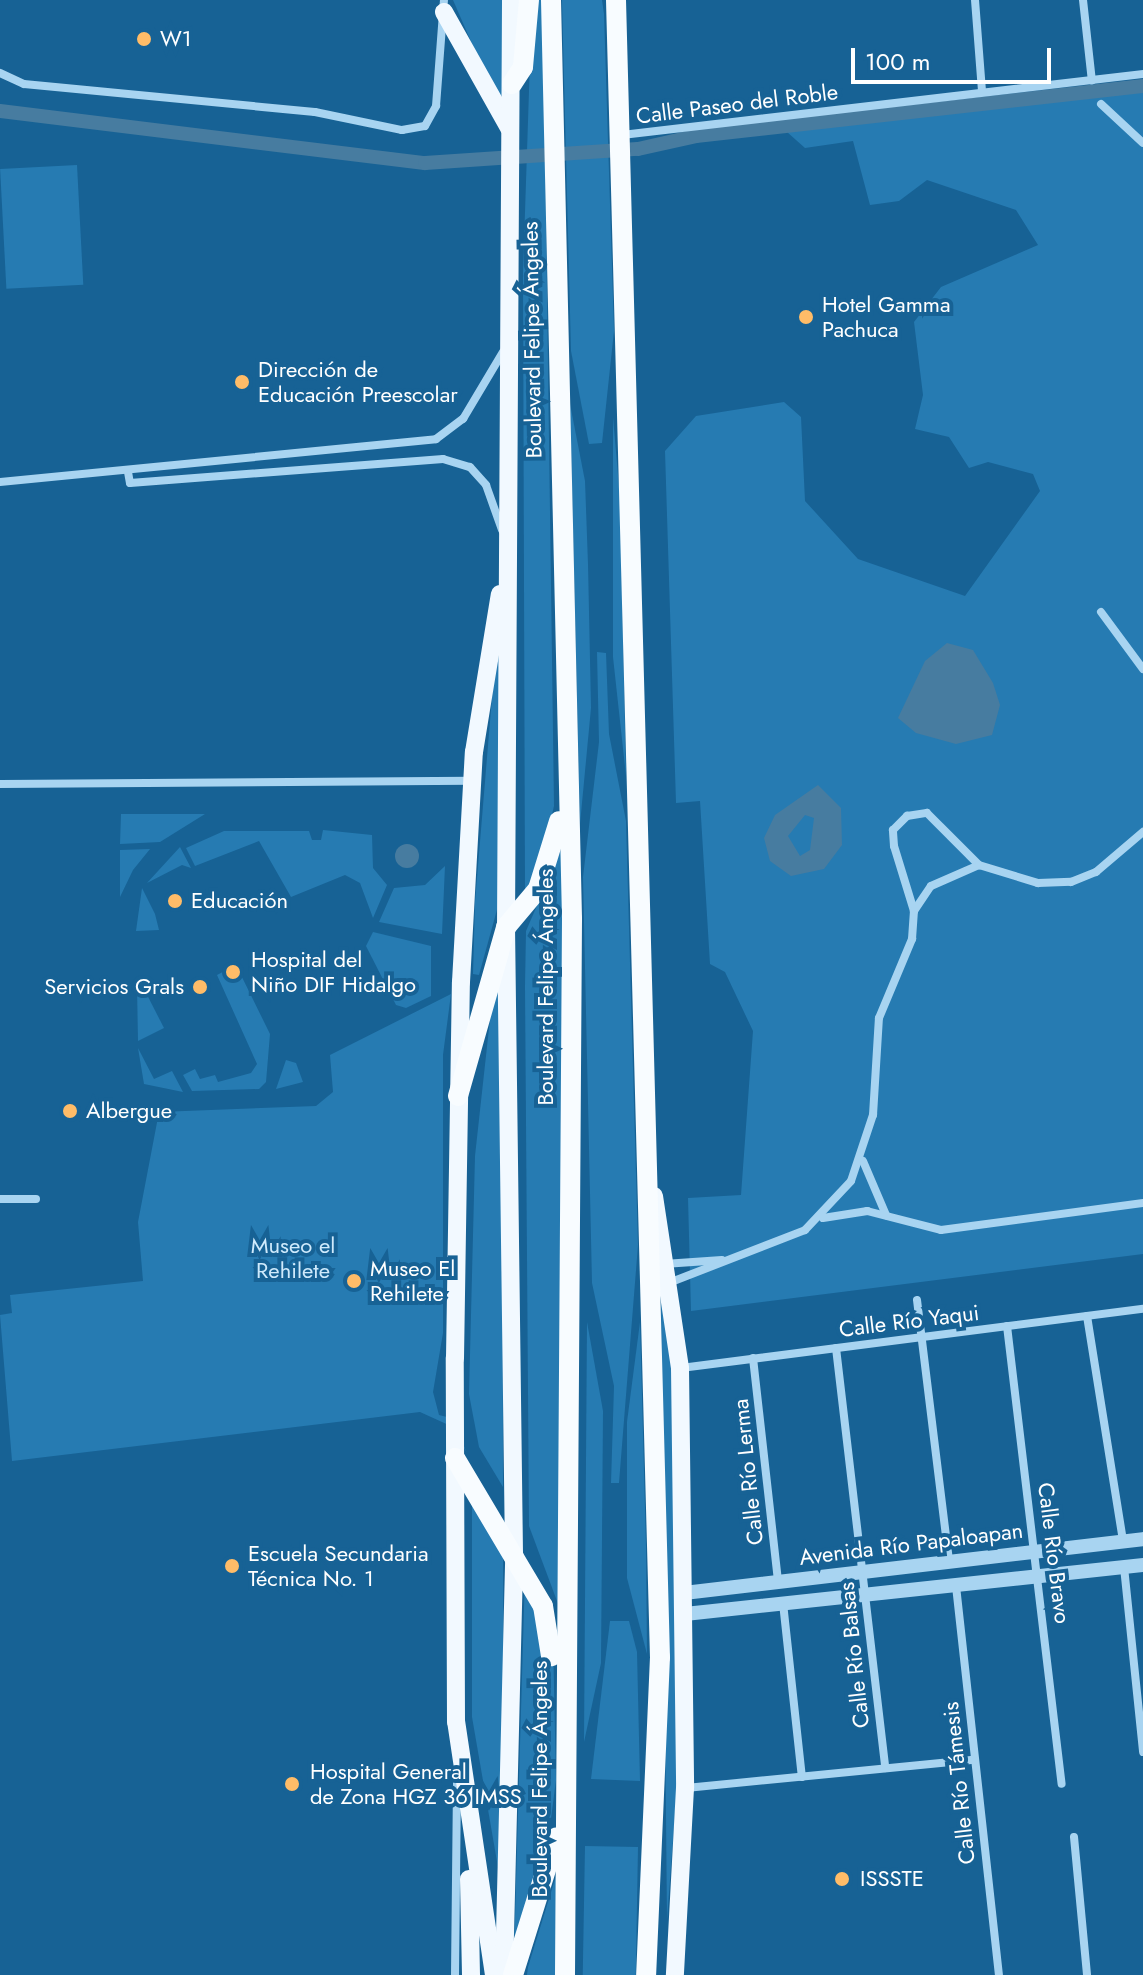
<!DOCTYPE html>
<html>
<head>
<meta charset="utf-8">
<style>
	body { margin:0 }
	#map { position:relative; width:1143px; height:1975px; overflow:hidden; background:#176295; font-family:Jost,sans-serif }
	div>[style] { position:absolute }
	.green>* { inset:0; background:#267bb2; transform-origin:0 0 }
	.water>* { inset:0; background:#477ca0 }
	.round { border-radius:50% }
	.canal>* { height:14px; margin:-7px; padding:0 7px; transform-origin:7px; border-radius:7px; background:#477ca0 }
	.minor>* { height:8px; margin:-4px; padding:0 4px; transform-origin:4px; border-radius:4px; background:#a8d4f1 }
	.tertiary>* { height:14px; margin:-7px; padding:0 7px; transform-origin:7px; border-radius:7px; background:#a8d4f1 }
	.primary>* { height:18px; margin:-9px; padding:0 9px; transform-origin:9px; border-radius:9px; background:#f2f9ff }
	.trunk>* { height:20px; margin:-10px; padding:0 10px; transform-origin:10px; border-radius:10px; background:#f8fcff }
	.dots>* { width:22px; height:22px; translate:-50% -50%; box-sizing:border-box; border:4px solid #176295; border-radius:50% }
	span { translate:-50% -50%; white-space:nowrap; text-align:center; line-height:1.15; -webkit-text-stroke:8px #176295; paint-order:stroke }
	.poi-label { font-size:22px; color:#fff }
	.left { translate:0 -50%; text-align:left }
	.right { translate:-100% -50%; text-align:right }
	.street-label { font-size:22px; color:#fff }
	.park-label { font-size:22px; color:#cfeafc }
	.scale { position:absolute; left:851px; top:48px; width:200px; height:36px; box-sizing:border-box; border:4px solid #fff; border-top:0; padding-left:10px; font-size:24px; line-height:28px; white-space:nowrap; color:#fff; -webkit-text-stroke:6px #176295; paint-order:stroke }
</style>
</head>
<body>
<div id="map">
	<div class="green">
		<div style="clip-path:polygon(453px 0,503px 0,502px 113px)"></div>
		<div style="clip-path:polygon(532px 0,543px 0,554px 806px,539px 869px,525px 891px,523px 273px)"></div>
		<div style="clip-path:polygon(562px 0,602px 0,604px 14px,614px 331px,602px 443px,589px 444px,571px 351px)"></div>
		<div style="clip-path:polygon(1143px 92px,1143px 1254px,691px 1311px,688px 1198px,741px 1195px,753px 1031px,725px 972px,710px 964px,700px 801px,676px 803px,665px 451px,696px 416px,784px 402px,801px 417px,805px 501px,858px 559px,965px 596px,1040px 491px,1033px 474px,988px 462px,969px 468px,949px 437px,915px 429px,923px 395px,914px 322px,941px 287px,1038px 245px,1016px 210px,927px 180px,899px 201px,870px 205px,853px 141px,805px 148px,787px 132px)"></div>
		<div style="left:77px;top:165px;width:120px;height:77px;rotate:87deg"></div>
		<div style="clip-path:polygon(570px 404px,585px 481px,588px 564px,591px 708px,580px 824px)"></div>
		<div style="clip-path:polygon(613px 417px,620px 498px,626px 776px,613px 657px)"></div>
		<div style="clip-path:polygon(497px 637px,504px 637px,498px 906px,479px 975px,473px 974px,475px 902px)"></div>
		<div style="clip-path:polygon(597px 652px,606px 653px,609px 734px,626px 821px,638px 1245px,619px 1483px,611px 1483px,614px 1386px,592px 1283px,583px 877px,599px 742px)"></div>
		<div style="clip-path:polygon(205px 814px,160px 842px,120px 844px,121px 814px)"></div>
		<div style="clip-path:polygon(323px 830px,372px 835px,373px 868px,387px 885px,373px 918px,360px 883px,345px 875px,291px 897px,259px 841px,195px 866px,186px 848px,224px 831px,309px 831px,312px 840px,321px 840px)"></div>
		<div style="clip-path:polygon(180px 847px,191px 868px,182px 865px,147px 883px)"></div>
		<div style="clip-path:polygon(150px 849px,133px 870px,120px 897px,120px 850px)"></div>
		<div style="clip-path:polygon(561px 850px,564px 894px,560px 1609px,529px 1526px,525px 986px,526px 931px)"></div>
		<div style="clip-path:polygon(445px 866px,442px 934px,379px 922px,394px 888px,425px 885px)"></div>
		<div style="clip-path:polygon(142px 888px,155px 914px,159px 930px,136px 931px)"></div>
		<div style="clip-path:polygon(373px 932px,431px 946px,431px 996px,406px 1008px,396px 1005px,366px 946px)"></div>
		<div style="clip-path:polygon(236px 965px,270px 1034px,266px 1082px,259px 1089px,192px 1091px,183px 1075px,195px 1069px,200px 1079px,215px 1075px,218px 1082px,251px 1073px,257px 1064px,217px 975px)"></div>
		<div style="clip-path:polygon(142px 985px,164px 1028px,138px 1041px,137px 986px)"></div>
		<div style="clip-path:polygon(493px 992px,502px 992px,503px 1487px,479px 1447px,469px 1394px,475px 1156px)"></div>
		<div style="clip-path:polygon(451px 994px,443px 1055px,443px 1333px,433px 1392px,439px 1415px,451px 1418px,467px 1453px,453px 1427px,420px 1412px,12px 1461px,0 1315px,12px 1313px,10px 1295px,143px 1281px,138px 1222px,159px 1112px,316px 1106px,333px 1092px,330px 1055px)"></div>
		<div style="clip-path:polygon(138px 1048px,154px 1079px,172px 1071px,183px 1092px,144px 1084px)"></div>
		<div style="clip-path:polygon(286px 1060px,296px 1063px,303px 1082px,276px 1089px)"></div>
		<div style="clip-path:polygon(661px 1290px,676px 1369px,682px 1718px,667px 1920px)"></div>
		<div style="clip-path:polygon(587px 1322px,603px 1411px,601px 1663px,584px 1742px)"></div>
		<div style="clip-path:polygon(640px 1322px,646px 1546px,647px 1654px,627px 1578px,627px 1422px)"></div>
		<div style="clip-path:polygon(472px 1494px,503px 1526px,504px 1902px,472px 1717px)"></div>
		<div style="clip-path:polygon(525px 1573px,553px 1638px,556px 1780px,545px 1865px,514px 1952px)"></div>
		<div style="clip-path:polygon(610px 1621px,629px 1621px,637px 1652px,640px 1781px,591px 1779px)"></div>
		<div style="left:585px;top:1846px;width:53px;height:129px;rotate:1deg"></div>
		<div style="clip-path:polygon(560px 1863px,565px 1975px,527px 1975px,528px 1967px)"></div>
	</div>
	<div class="water">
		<div style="clip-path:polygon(947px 643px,973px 650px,993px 683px,1000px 705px,992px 735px,956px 744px,916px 733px,898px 718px,925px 661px)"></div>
		<div style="clip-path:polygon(evenodd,818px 785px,841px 808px,842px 845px,824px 869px,791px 876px,770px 861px,764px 838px,775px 815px,818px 785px,805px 815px,814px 818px,810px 850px,800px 856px,788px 836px,805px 815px)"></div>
		<div class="round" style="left:395px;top:844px;width:24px;height:24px"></div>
	</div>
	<div class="canal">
		<div style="left:0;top:111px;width:428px;rotate:7deg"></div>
		<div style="left:425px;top:163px;width:213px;rotate:-3.8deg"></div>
		<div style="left:638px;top:149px;width:59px;rotate:-12.6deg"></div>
		<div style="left:696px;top:136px;width:450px;rotate:-6.4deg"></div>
	</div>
	<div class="minor">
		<div style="left:975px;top:0;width:92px;rotate:85.6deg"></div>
		<div style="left:1083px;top:0;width:81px;rotate:83.7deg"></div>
		<div style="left:0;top:73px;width:26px;rotate:25deg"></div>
		<div style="left:24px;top:84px;width:292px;rotate:5.5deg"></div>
		<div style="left:315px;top:112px;width:89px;rotate:11.7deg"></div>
		<div style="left:402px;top:130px;width:23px;rotate:-10deg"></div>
		<div style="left:425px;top:126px;width:23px;rotate:-61deg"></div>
		<div style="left:436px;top:106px;width:106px;rotate:-85.7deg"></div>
		<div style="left:1101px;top:104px;width:57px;rotate:42.9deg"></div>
		<div style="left:622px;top:135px;width:525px;rotate:-6.68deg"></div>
		<div style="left:128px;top:472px;width:11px;rotate:80deg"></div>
		<div style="left:130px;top:483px;width:314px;rotate:-4.4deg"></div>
		<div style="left:443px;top:459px;width:28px;rotate:17deg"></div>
		<div style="left:470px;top:467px;width:24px;rotate:48deg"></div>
		<div style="left:486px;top:485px;width:48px;rotate:70.4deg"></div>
		<div style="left:0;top:482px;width:438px;rotate:-5.6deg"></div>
		<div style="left:436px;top:439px;width:34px;rotate:-37deg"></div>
		<div style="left:463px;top:419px;width:78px;rotate:-59.2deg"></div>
		<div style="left:1101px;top:612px;width:71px;rotate:53.6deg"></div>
		<div style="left:0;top:784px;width:471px;rotate:-0.4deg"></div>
		<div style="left:914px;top:911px;width:68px;rotate:-107.1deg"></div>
		<div style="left:894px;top:846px;width:16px;rotate:-94deg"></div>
		<div style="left:893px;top:830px;width:20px;rotate:-45deg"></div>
		<div style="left:907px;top:816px;width:20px;rotate:-9deg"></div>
		<div style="left:927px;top:813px;width:74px;rotate:45deg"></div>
		<div style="left:863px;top:1161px;width:59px;rotate:66.9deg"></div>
		<div style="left:0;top:1199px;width:36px"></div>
		<div style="left:823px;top:1218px;width:45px;rotate:-9deg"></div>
		<div style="left:867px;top:1211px;width:76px;rotate:14.4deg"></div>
		<div style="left:941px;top:1230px;width:204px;rotate:-7.6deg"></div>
		<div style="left:664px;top:1264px;width:58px;rotate:-3.9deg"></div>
		<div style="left:666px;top:1284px;width:149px;rotate:-21.2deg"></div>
		<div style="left:805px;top:1230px;width:67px;rotate:-46.8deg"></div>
		<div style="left:851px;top:1181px;width:70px;rotate:-71.6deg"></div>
		<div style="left:873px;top:1115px;width:97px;rotate:-86.5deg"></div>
		<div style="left:879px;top:1018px;width:86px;rotate:-67.3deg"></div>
		<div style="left:912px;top:939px;width:28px;rotate:-86deg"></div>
		<div style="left:914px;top:911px;width:30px;rotate:-56deg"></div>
		<div style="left:931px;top:886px;width:52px;rotate:-23.6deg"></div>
		<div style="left:979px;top:865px;width:62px;rotate:17deg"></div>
		<div style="left:1038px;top:883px;width:33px;rotate:-2deg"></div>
		<div style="left:1071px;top:882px;width:27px;rotate:-22deg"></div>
		<div style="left:1096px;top:872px;width:62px;rotate:-40.4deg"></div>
		<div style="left:917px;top:1300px;width:263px;rotate:83deg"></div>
		<div style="left:1087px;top:1316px;width:229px;rotate:80.9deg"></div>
		<div style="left:1007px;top:1326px;width:461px;rotate:83.2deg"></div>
		<div style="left:836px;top:1348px;width:423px;rotate:83.3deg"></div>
		<div style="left:753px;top:1358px;width:225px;rotate:83.6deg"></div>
		<div style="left:681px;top:1368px;width:466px;rotate:-7.3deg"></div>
		<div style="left:1124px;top:1567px;width:186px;rotate:84.1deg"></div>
		<div style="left:956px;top:1586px;width:391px;rotate:83.7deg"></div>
		<div style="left:783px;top:1603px;width:175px;rotate:83.8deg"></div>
		<div style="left:686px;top:1788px;width:289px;rotate:-5.6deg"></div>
		<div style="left:1074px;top:1837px;width:139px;rotate:84.6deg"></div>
		<div style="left:455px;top:1975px;width:192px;rotate:-89.4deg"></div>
	</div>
	<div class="tertiary">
		<div style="left:684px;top:1593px;width:462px;rotate:-6.7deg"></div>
		<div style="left:685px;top:1614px;width:461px;rotate:-6.1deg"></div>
	</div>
	<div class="primary">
		<div style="left:444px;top:12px;width:133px;rotate:60.7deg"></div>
		<div style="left:654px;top:1196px;width:174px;rotate:81.4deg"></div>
		<div style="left:680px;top:1368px;width:420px;rotate:89.3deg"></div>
		<div style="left:685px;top:1788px;width:187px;rotate:93.1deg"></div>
		<div style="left:469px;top:1879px;width:96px;rotate:88.8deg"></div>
		<div style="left:494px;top:1975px;width:256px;rotate:-98.5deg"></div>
		<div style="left:456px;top:1722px;width:364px;rotate:-90.2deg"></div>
		<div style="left:455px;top:1358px;width:376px;rotate:-89.1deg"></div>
		<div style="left:461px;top:982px;width:230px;rotate:-86.8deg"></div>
		<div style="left:474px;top:752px;width:160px;rotate:-80.7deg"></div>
		<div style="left:504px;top:1975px;width:421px;rotate:-88.6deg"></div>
		<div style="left:514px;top:1554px;width:627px;rotate:-90.73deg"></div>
		<div style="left:506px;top:927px;width:927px;rotate:-89.69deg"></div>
	</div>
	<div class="trunk">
		<div style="left:551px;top:0;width:919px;rotate:88.69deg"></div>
		<div style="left:572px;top:919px;width:1056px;rotate:90.38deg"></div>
		<div style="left:616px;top:0;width:1658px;rotate:88.48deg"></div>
		<div style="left:660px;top:1657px;width:318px;rotate:92.5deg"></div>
		<div style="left:512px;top:84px;width:20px;rotate:-57deg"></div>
		<div style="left:523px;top:67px;width:67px;rotate:-84.9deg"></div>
		<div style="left:458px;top:1096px;width:176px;rotate:-74.1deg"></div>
		<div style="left:506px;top:927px;width:50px;rotate:-49.9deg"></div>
		<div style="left:538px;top:889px;width:71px;rotate:-72.8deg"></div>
		<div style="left:455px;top:1458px;width:172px;rotate:59.3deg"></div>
		<div style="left:543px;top:1606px;width:51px;rotate:80.9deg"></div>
		<div style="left:513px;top:1975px;width:144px;rotate:-72.6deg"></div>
	</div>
	<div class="dots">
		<div style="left:144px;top:39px;background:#ffbc68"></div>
		<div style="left:806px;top:317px;background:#ffbc68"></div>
		<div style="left:242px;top:382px;background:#ffbc68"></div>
		<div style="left:175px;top:901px;background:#ffbc68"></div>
		<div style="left:233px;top:972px;background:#ffbc68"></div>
		<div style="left:200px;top:987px;background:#ffbc68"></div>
		<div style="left:70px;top:1111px;background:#ffbc68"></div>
		<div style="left:354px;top:1281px;background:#ffbc68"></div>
		<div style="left:232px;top:1566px;background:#ffbc68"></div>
		<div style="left:292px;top:1784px;background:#ffbc68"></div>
		<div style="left:842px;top:1879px;background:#ffbc68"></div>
	</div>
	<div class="poi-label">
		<span class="left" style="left:160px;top:39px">W1</span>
		<span class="left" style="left:822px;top:317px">Hotel Gamma<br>Pachuca</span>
		<span class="left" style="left:258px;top:382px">Dirección de<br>Educación Preescolar</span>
		<span class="left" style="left:191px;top:901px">Educación</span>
		<span class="left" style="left:251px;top:972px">Hospital del<br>Niño DIF Hidalgo</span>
		<span class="right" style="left:184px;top:987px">Servicios Grals</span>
		<span class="left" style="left:86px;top:1111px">Albergue</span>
		<span class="left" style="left:370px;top:1281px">Museo El<br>Rehilete</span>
		<span class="left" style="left:248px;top:1566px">Escuela Secundaria<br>Técnica No. 1</span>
		<span class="left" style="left:310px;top:1784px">Hospital General<br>de Zona HGZ 36 IMSS</span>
		<span class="left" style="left:860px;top:1879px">ISSSTE</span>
	</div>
	<div class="street-label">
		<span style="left:737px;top:104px;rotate:-7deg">Calle Paseo del Roble</span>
		<span style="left:532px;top:340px;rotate:-91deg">Boulevard Felipe Ángeles</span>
		<span style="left:546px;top:987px;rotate:-90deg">Boulevard Felipe Ángeles</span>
		<span style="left:909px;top:1321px;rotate:-7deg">Calle Río Yaqui</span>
		<span style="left:748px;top:1472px;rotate:-96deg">Calle Río Lerma</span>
		<span style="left:911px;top:1544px;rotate:-7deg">Avenida Río Papaloapan</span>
		<span style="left:1054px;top:1553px;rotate:83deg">Calle Río Bravo</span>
		<span style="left:854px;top:1655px;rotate:-96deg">Calle Río Balsas</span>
		<span style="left:540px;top:1779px;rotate:-90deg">Boulevard Felipe Ángeles</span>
		<span style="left:959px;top:1783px;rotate:-96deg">Calle Río Támesis</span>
	</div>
	<div class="park-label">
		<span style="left:293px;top:1258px">Museo el<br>Rehilete</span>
	</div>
	<div class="scale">100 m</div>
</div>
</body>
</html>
